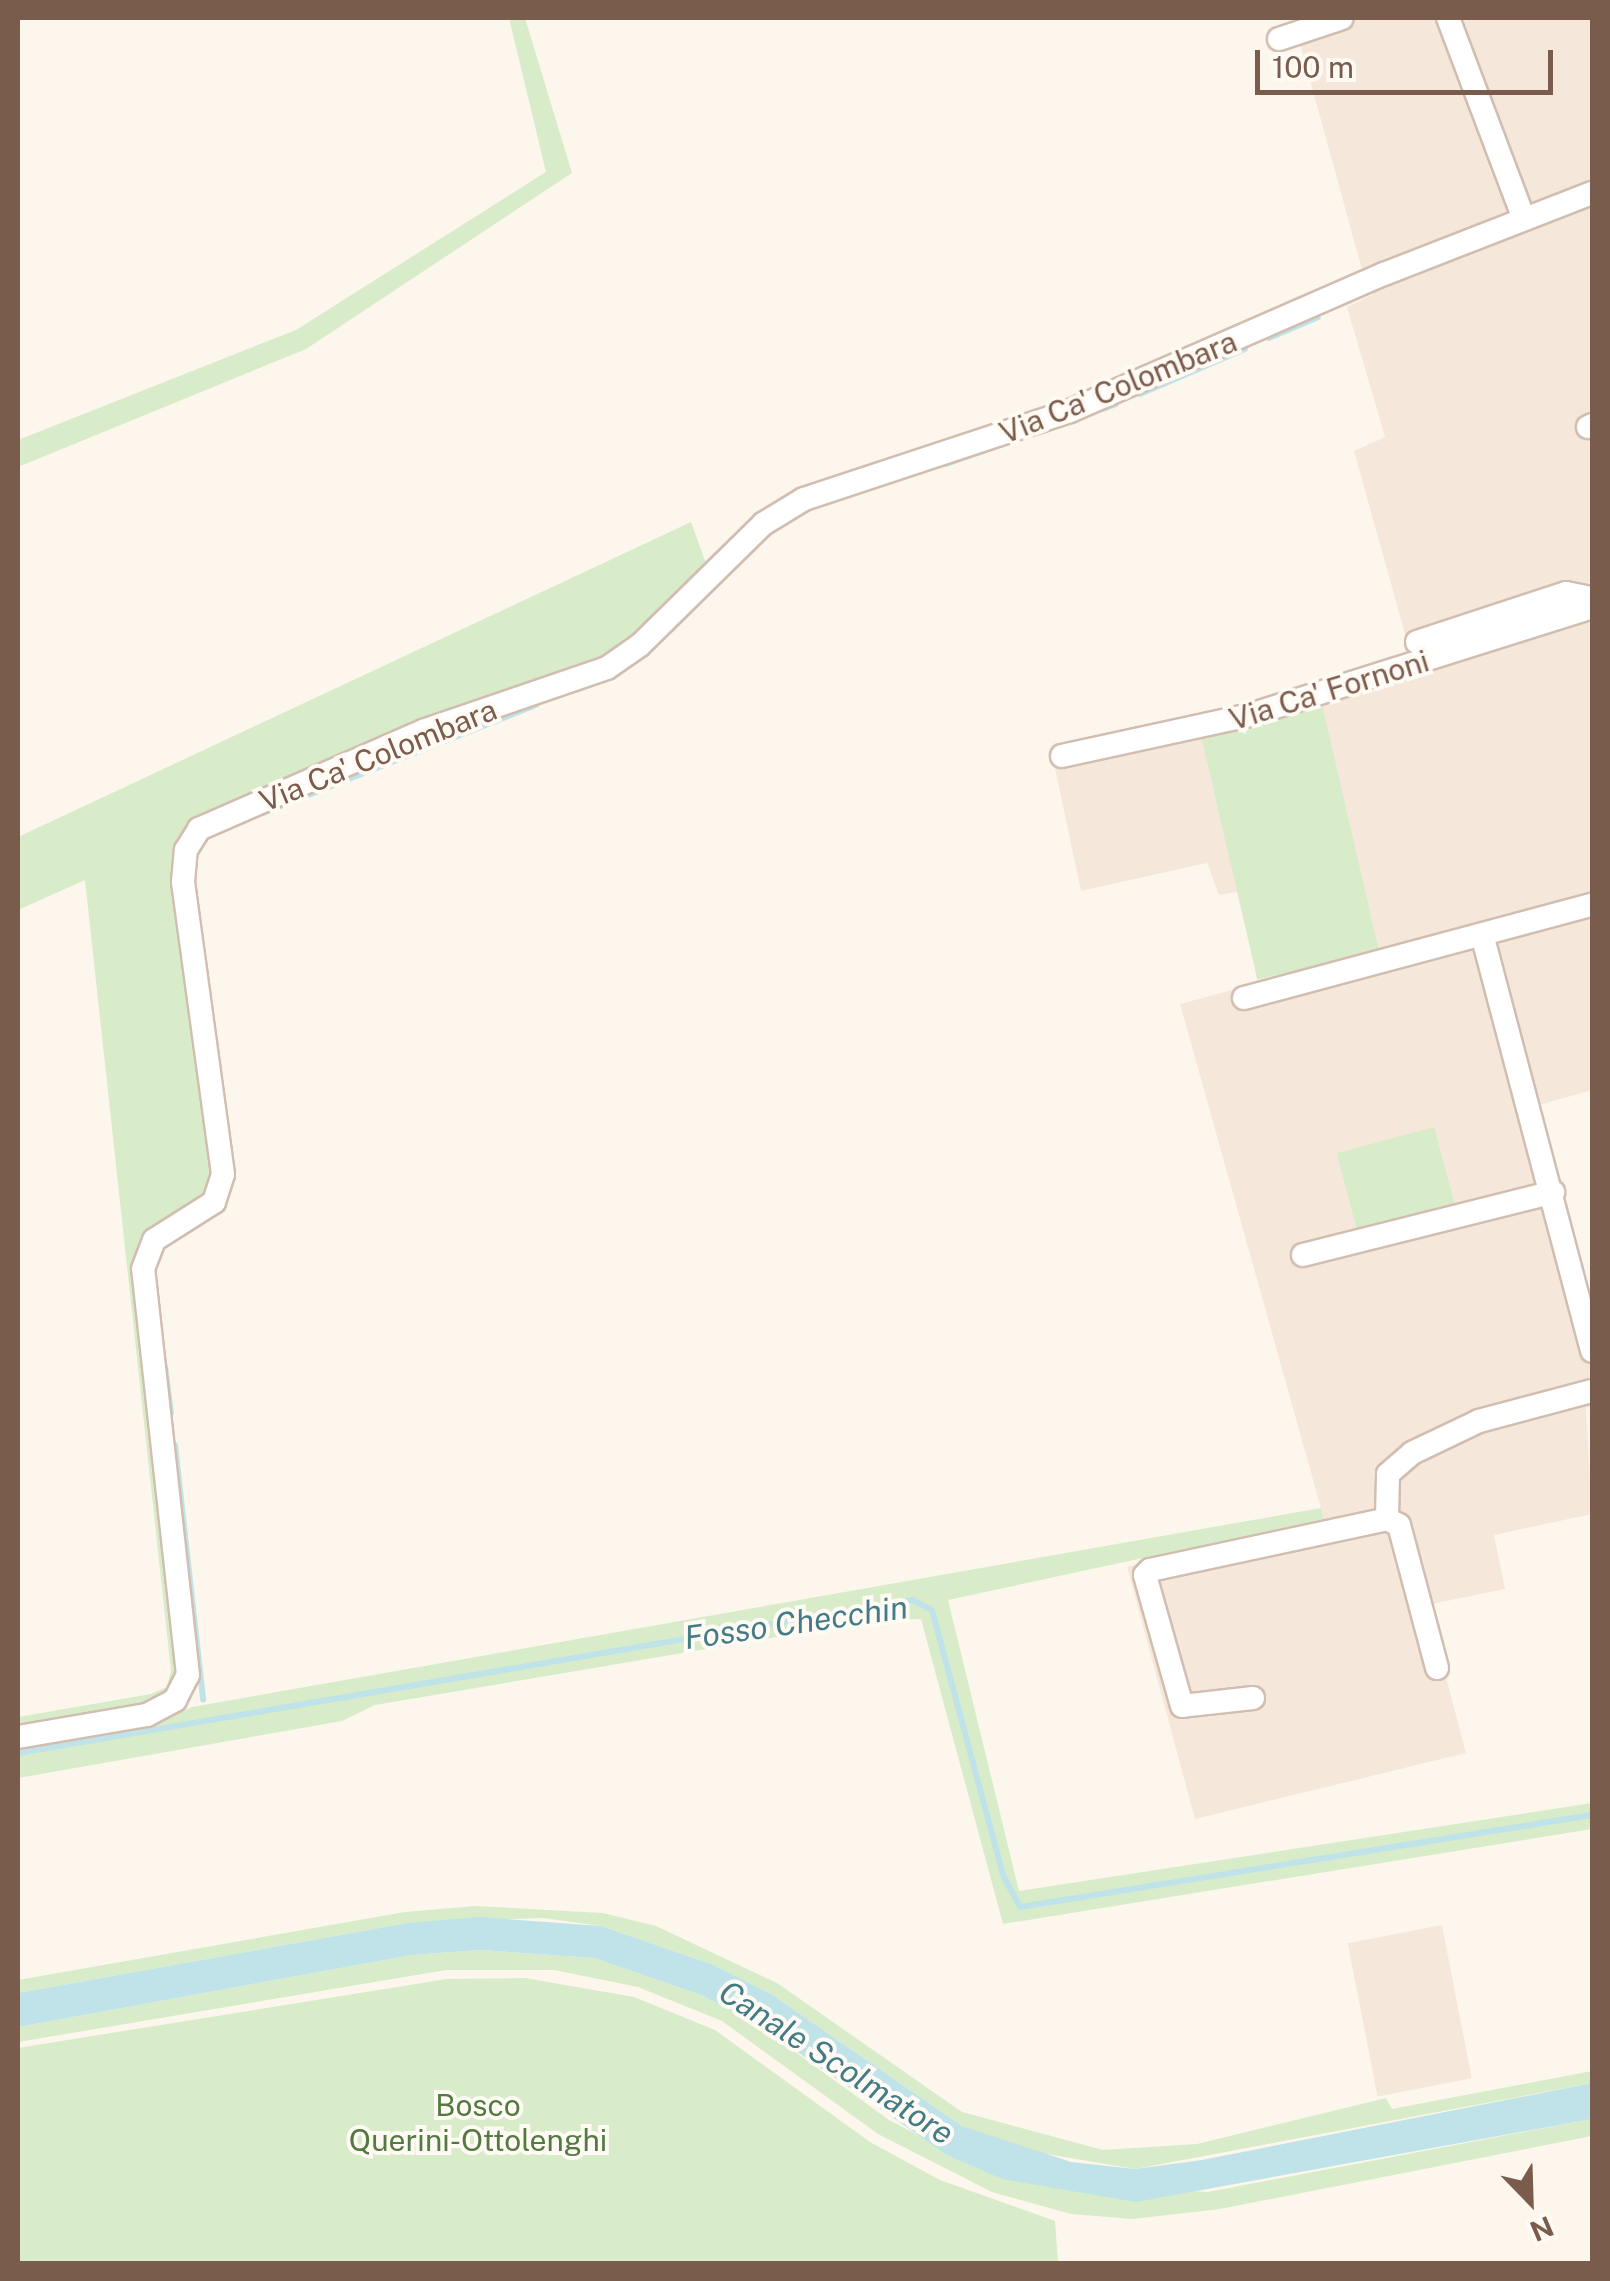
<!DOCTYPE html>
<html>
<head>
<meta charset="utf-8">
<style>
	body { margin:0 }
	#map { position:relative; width:1610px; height:2281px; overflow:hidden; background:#fdf6ec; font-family:"Public Sans",sans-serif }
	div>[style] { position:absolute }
	.residential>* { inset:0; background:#f5e8da; transform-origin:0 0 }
	.green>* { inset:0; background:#d8ecc9; transform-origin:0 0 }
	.water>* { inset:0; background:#bfe3e8 }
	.stream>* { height:6px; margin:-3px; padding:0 3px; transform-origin:3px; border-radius:3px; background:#bfe3e8 }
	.roads { filter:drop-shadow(2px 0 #d1beb0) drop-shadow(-2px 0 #d1beb0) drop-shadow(0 2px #d1beb0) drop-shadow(0 -2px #d1beb0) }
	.minor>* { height:22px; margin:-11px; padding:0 11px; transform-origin:11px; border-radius:11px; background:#fff }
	span { translate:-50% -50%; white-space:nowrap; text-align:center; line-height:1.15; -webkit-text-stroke:8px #fffaf3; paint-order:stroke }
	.street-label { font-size:30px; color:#7a5c4d }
	.park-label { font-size:30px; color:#537a41 }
	.water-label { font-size:32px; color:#437c86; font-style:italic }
	.frame { position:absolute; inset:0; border:20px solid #7a5c4d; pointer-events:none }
	.north { position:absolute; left:1480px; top:2151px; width:100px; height:100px; -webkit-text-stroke:8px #fffaf3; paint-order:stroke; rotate:157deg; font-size:28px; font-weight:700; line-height:40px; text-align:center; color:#7a5c4d }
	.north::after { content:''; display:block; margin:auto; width:35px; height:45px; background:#7a5c4d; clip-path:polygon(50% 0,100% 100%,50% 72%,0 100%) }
	.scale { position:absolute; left:1255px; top:50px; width:298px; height:45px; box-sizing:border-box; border:5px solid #7a5c4d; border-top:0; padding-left:12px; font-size:30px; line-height:35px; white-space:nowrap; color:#7a5c4d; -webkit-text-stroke:8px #fffaf3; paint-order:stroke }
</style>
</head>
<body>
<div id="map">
	<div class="residential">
		<div style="clip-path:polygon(1293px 18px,1592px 18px,1592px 1090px,1539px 1105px,1592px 1317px,1592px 1406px,1586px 1408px,1592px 1514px,1494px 1535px,1505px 1589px,1427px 1605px,1466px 1753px,1195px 1819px,1127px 1567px,1324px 1519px,1180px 1004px,1376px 952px,1232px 840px,1244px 891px,1219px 895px,1207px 863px,1081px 891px,1051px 749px,1184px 723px,1410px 652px,1354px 451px,1385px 437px,1347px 307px,1374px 294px,1361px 266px)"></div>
		<div style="left:1442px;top:1925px;width:156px;height:96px;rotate:79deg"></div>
	</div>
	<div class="green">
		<div style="clip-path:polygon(509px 18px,525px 18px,572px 173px,306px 349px,18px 467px,18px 440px,296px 330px,546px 172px)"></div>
		<div style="clip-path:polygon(691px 522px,708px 569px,619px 653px,183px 836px,217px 1159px,203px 1203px,149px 1231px,136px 1250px,184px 1658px,164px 1701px,18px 1730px,18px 1717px,151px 1694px,167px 1687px,171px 1671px,85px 880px,18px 910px,18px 837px)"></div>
		<div style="left:1322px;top:704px;width:254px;height:125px;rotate:77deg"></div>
		<div style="left:1434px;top:1127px;width:80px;height:101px;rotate:75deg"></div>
		<div style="clip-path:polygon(1321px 1508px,1324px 1519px,948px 1600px,1019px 1891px,1592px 1803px,1592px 1829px,1003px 1924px,921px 1619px,878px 1620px,375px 1705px,342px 1721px,18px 1778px,18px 1746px,159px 1721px,192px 1707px)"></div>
		<div style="clip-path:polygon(476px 1906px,603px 1913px,656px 1926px,777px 1983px,962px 2112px,1103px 2150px,1197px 2144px,1386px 2098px,1392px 2109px,1592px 2071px,1592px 2083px,1135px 2169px,1012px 2148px,962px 2126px,771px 1994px,714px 1965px,601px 1926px,543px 1918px,407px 1923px,18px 1993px,18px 1980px,405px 1912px)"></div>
		<div style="clip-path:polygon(480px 1950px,594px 1958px,701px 1995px,754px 2022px,889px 2120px,1002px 2179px,1208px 2192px,1592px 2119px,1592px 2136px,1220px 2209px,1133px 2219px,1071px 2214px,992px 2192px,878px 2134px,722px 2021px,638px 1987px,554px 1970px,446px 1970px,18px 2042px,18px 2027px,412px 1955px)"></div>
		<div style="clip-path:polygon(525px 1978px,634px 1997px,715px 2030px,870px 2142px,940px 2180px,1055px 2221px,1058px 2263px,18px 2263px,18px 2048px,447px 1979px)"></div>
	</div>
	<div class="water">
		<div style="clip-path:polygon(479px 1917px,601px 1926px,714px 1965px,771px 1994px,962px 2126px,1071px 2162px,1135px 2169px,1202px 2160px,1592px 2083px,1592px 2119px,1136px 2202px,1002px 2179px,947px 2155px,754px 2022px,701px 1995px,594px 1958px,480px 1950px,412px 1955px,18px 2027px,18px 1993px,407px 1923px)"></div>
	</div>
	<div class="stream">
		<div style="left:1269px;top:338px;width:53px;rotate:-23.2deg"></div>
		<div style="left:1140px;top:394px;width:114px;rotate:-23.2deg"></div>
		<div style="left:946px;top:464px;width:180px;rotate:-19.4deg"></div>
		<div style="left:263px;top:813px;width:294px;rotate:-21.6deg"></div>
		<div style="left:165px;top:1366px;width:47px;rotate:82.7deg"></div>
		<div style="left:175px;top:1445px;width:256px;rotate:83.7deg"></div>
		<div style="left:18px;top:1753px;width:908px;rotate:-9.7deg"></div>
		<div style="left:913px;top:1600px;width:21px;rotate:28deg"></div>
		<div style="left:932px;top:1610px;width:274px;rotate:75deg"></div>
		<div style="left:1003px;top:1875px;width:36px;rotate:62deg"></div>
		<div style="left:1020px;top:1907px;width:579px;rotate:-9.14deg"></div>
	</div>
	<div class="roads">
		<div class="minor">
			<div style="left:1448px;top:18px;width:215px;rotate:69.3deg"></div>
			<div style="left:1279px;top:39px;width:66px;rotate:-18.4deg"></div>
			<div style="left:1588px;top:427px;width:4px;rotate:-27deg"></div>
			<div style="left:1417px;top:642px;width:157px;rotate:-18.2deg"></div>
			<div style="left:1566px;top:593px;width:26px;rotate:11deg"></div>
			<div style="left:1062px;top:756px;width:192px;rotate:-12.3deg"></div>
			<div style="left:1250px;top:715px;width:359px;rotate:-17.5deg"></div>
			<div style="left:1483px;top:938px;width:427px;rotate:75.2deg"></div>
			<div style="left:1244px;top:998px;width:360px;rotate:-15deg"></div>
			<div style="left:1303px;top:1255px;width:258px;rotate:-14.1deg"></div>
			<div style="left:1387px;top:1519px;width:13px;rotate:27deg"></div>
			<div style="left:1399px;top:1525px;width:148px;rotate:75.1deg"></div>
			<div style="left:1253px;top:1698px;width:71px;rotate:173.6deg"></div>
			<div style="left:1182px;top:1706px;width:136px;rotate:-105.8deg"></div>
			<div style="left:1145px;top:1575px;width:7px;rotate:-45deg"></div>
			<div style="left:1150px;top:1570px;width:242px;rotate:-12.1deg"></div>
			<div style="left:1387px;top:1519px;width:45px;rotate:-88.7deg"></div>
			<div style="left:1388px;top:1474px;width:32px;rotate:-41deg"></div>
			<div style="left:1412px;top:1453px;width:74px;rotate:-25.5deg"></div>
			<div style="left:1479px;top:1421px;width:117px;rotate:-14.9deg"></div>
			<div style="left:18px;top:1737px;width:131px;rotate:-9.7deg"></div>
			<div style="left:147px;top:1715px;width:32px;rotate:-28deg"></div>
			<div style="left:175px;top:1700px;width:28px;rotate:-63deg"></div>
			<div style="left:188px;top:1675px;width:408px;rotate:-96.3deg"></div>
			<div style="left:143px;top:1269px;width:31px;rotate:-69deg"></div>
			<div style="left:154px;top:1240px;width:71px;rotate:-32.3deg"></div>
			<div style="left:214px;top:1202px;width:29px;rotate:-72deg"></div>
			<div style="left:223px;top:1174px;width:295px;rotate:-97.8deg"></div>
			<div style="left:183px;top:882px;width:32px;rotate:-85deg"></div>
			<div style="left:186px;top:850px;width:25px;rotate:-58deg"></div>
			<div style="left:199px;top:829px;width:244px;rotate:-23.6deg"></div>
			<div style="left:423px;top:731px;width:194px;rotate:-18.9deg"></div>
			<div style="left:607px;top:668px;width:40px;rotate:-34.9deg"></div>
			<div style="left:640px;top:645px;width:173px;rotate:-44.5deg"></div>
			<div style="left:763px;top:524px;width:48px;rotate:-31.4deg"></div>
			<div style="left:804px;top:499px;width:280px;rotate:-18.3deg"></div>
			<div style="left:1070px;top:411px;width:343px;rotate:-23.6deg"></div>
			<div style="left:1384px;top:274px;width:223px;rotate:-21.3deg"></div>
		</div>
	</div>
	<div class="street-label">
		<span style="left:1118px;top:387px;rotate:-22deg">Via Ca' Colombara</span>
		<span style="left:1329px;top:690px;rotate:-17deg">Via Ca' Fornoni</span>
		<span style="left:378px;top:755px;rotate:-22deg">Via Ca' Colombara</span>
	</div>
	<div class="park-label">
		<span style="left:478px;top:2122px">Bosco<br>Querini-Ottolenghi</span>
	</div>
	<div class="water-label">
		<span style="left:796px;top:1623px;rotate:-8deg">Fosso Checchin</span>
		<span style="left:836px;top:2063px;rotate:33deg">Canale Scolmatore</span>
	</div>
	<div class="frame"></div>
	<div class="north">N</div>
	<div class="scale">100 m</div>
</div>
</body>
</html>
